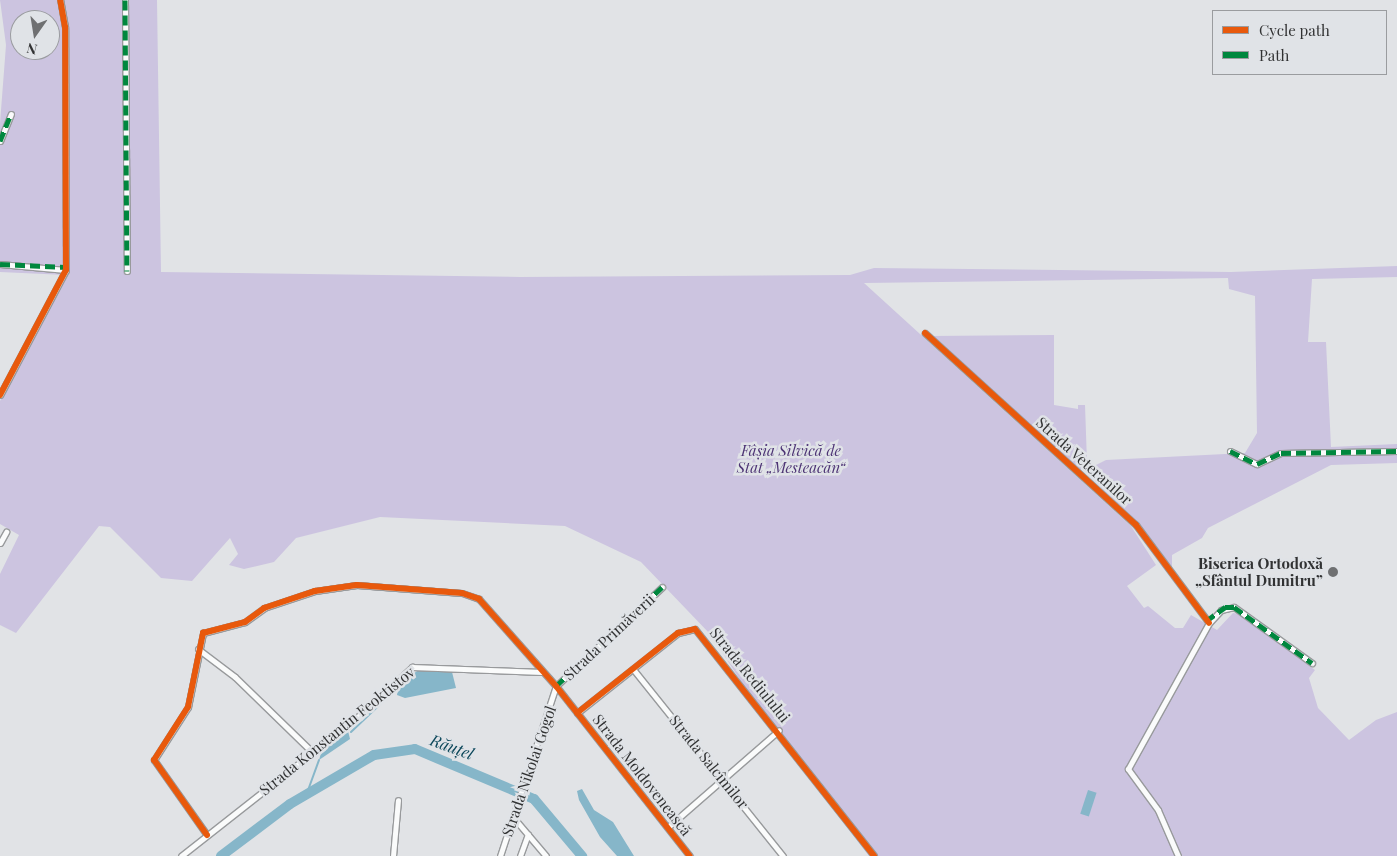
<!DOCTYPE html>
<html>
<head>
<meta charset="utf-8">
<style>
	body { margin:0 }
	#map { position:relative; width:1397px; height:856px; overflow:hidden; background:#e1e3e6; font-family:"Playfair Display",serif }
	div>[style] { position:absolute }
	.green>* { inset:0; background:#ccc4e0 }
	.water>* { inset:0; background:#86b6c9; transform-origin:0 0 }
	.stream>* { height:2px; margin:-1px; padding:0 1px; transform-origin:1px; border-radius:1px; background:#86b6c9 }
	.river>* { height:10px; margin:-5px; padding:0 5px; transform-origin:5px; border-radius:5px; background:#86b6c9 }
	.roads { filter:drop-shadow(1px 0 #989a9c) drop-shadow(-1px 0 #989a9c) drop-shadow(0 1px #989a9c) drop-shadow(0 -1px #989a9c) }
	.street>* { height:5px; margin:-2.5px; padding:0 2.5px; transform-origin:2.5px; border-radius:2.5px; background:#fafbfb }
	.quiet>* { height:5px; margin-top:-2.5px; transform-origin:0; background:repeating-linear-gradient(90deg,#00873e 0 10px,transparent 0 15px) }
	.cycleway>* { height:6px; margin:-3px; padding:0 3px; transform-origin:3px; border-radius:3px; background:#e8590c }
	.dots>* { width:14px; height:14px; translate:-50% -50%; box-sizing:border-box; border:2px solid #e0e3e7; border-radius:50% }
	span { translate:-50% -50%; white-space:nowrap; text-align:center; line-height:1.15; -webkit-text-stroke:5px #e0e3e7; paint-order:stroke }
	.park-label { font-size:15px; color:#4d3475; font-style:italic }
	.street-label { font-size:15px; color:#313233 }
	.poi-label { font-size:15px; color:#313233; font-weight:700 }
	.right { translate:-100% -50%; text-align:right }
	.water-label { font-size:16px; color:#0d485b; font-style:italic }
	.legend { position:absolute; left:1212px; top:10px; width:175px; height:65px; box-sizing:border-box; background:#e0e3e7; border:1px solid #9a9c9f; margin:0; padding:6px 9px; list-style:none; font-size:15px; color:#313233 }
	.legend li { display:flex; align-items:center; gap:10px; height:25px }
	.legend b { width:25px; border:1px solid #9a9c9f }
	.north { position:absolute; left:10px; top:10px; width:50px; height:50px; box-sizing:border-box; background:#e0e3e7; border:1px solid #9a9c9f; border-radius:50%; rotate:193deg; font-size:14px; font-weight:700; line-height:20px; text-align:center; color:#313233 }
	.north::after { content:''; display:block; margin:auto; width:18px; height:22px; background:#6f7072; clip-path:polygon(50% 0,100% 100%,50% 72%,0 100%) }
</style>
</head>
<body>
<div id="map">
	<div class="green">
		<div style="clip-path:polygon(evenodd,0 0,157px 0,161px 272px,520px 277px,850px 275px,874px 268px,1231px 272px,1397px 266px,1397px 277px,1312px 279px,1308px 342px,1326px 342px,1331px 447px,1397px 444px,1397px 463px,1331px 465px,1208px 528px,1202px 538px,1172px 555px,1172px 567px,1138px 523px,1088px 475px,1090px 468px,1106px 460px,1245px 453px,1257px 433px,1255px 296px,1229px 289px,1228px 278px,864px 283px,1131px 526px,1156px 565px,1127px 586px,1144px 608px,1148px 606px,1175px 628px,1183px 628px,1191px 615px,1217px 630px,1233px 613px,1238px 614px,1315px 670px,1309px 678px,1318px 708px,1349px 740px,1376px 720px,1397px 712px,1397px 856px,869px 856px,777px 736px,710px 634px,641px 562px,565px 526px,380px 517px,296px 538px,274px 562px,244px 569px,229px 565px,238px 554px,230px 538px,192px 581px,161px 578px,110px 527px,99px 526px,16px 633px,0 625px,0 574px,19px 535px,0 524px,0 401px,66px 275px,0 272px,0 123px,6px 45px,0 0,20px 20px,50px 20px,50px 50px,20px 50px,20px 20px)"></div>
		<div style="clip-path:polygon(1054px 335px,1054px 405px,1078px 409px,1078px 405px,1085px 405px,1087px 462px,1080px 470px,931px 336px)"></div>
	</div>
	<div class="water">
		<div style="clip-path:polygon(422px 668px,452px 672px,456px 688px,405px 698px,397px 695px,399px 683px)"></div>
		<div style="clip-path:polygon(348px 731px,350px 739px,319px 760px,322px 750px)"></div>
		<div style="clip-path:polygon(582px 789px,594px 810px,613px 822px,634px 856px,617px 856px,600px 837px,579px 800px,577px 791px)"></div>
		<div style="left:1088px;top:790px;width:9px;height:25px;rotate:18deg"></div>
	</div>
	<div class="stream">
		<div style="left:351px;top:732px;width:62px;rotate:-43.7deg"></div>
		<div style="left:307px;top:793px;width:35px;rotate:-70deg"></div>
	</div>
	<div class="river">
		<div style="left:221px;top:856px;width:86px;rotate:-37deg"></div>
		<div style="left:290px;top:804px;width:97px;rotate:-30.3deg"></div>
		<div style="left:374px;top:755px;width:41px;rotate:-8.3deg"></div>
		<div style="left:415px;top:749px;width:129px;rotate:22.8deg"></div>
		<div style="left:534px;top:799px;width:75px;rotate:49.9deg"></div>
	</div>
	<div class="roads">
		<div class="street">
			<div style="left:125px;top:0;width:271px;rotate:89.6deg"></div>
			<div style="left:0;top:141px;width:29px;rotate:-68deg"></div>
			<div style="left:0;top:264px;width:66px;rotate:5.2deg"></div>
			<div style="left:925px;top:333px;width:285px;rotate:42.3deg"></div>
			<div style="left:1136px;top:525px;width:122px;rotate:53.3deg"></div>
			<div style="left:0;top:395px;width:141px;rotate:-62.2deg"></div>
			<div style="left:66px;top:270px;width:243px;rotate:-90.2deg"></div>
			<div style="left:65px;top:27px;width:27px;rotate:-100deg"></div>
			<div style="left:1230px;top:451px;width:30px;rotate:26deg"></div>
			<div style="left:1257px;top:464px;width:26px;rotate:-25deg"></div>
			<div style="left:1281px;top:453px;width:116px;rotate:-1deg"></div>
			<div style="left:0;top:543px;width:13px;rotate:-61deg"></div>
			<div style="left:198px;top:649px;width:46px;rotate:37.1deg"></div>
			<div style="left:235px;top:677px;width:106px;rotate:44.2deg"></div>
			<div style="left:633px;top:669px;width:240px;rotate:51.3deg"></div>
			<div style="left:577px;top:713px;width:129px;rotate:-38.4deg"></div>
			<div style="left:678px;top:633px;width:17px;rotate:-13deg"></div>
			<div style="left:695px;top:629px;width:289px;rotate:51.7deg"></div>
			<div style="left:513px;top:817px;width:51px;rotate:49.8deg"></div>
			<div style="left:668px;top:827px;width:147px;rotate:-41.1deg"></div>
			<div style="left:207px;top:835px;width:92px;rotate:-125.2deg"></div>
			<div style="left:154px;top:760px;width:63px;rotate:-57.3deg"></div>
			<div style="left:188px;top:707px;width:76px;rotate:-78.5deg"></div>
			<div style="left:203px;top:633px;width:43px;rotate:-14.7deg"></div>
			<div style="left:245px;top:622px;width:24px;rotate:-36deg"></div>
			<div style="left:264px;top:608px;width:54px;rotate:-18.4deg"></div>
			<div style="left:315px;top:591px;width:42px;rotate:-8.1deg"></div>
			<div style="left:357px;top:585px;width:105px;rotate:4.4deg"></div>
			<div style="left:462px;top:593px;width:18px;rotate:19deg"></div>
			<div style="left:479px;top:599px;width:116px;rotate:48.5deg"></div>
			<div style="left:556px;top:686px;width:216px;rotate:51.8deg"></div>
			<div style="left:181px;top:856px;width:220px;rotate:-38.2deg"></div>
			<div style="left:354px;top:720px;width:79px;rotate:-42.4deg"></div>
			<div style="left:412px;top:667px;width:130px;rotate:2.2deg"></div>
			<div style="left:393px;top:856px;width:56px;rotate:-84.9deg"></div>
			<div style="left:500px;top:856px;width:179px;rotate:-71.8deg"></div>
			<div style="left:556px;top:686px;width:145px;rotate:-43deg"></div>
			<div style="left:520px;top:856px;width:23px;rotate:-70deg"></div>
			<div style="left:1178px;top:856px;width:50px;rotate:-113.5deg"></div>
			<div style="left:1158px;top:810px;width:51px;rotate:-126.2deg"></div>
			<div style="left:1128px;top:769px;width:167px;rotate:-61deg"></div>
			<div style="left:1209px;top:623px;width:18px;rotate:-47deg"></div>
			<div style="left:1221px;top:610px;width:13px;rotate:-13deg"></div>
			<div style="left:1234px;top:607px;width:96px;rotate:35.7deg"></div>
		</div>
	</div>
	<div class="quiet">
		<div style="left:125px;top:0;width:271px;rotate:89.6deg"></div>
		<div style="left:0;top:141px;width:29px;rotate:-68deg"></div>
		<div style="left:0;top:264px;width:66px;rotate:2.6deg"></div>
		<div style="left:1230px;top:451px;width:30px;rotate:26deg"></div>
		<div style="left:1257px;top:464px;width:26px;rotate:-25deg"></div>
		<div style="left:1281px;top:453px;width:116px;rotate:-1deg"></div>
		<div style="left:1206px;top:621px;width:24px;rotate:-36deg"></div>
		<div style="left:1225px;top:607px;width:9px"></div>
		<div style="left:1234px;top:607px;width:96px;rotate:35.7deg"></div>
		<div style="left:556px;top:686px;width:145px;rotate:-43deg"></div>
	</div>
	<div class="cycleway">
		<div style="left:925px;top:333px;width:285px;rotate:42.3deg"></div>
		<div style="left:1136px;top:525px;width:122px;rotate:53.3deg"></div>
		<div style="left:0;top:395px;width:141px;rotate:-62.2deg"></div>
		<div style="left:66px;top:270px;width:243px;rotate:-90.2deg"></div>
		<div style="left:65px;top:27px;width:27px;rotate:-100deg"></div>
		<div style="left:577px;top:713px;width:129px;rotate:-38.4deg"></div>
		<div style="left:678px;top:633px;width:17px;rotate:-13deg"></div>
		<div style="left:695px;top:629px;width:289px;rotate:51.7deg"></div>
		<div style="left:207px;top:835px;width:92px;rotate:-125.2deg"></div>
		<div style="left:154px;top:760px;width:63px;rotate:-57.3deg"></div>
		<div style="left:188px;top:707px;width:76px;rotate:-78.5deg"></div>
		<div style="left:203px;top:633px;width:43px;rotate:-14.7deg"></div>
		<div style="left:245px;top:622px;width:24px;rotate:-36deg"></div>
		<div style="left:264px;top:608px;width:54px;rotate:-18.4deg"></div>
		<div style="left:315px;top:591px;width:42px;rotate:-8.1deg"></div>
		<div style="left:357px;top:585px;width:105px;rotate:4.4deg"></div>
		<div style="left:462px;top:593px;width:18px;rotate:19deg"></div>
		<div style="left:479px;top:599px;width:116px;rotate:48.5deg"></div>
		<div style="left:556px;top:686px;width:216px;rotate:51.8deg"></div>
	</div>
	<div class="dots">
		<div style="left:1333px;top:572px;background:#6f7072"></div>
	</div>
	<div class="park-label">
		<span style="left:791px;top:459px">Fâșia Silvică de<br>Stat „Mesteacăn“</span>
	</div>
	<div class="street-label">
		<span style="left:1084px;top:461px;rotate:42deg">Strada Veteranilor</span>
		<span style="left:609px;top:637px;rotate:-43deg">Strada Primăverii</span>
		<span style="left:750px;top:675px;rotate:51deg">Strada Rediulului</span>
		<span style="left:337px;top:731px;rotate:-39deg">Strada Konstantin Feoktistov</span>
		<span style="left:709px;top:762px;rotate:51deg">Strada Salcîmilor</span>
		<span style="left:529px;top:771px;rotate:-71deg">Strada Nikolai Gogol</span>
		<span style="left:642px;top:775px;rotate:52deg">Strada Moldovenească</span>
	</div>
	<div class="poi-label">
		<span class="right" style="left:1323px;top:572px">Biserica Ortodoxă<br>„Sfântul Dumitru”</span>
	</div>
	<div class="water-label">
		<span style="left:452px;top:747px;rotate:20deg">Răuțel</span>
	</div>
	<ul class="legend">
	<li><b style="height:6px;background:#e8590c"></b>Cycle path</li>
	<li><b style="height:6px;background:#00873e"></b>Path</li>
	</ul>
	<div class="north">N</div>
</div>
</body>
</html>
